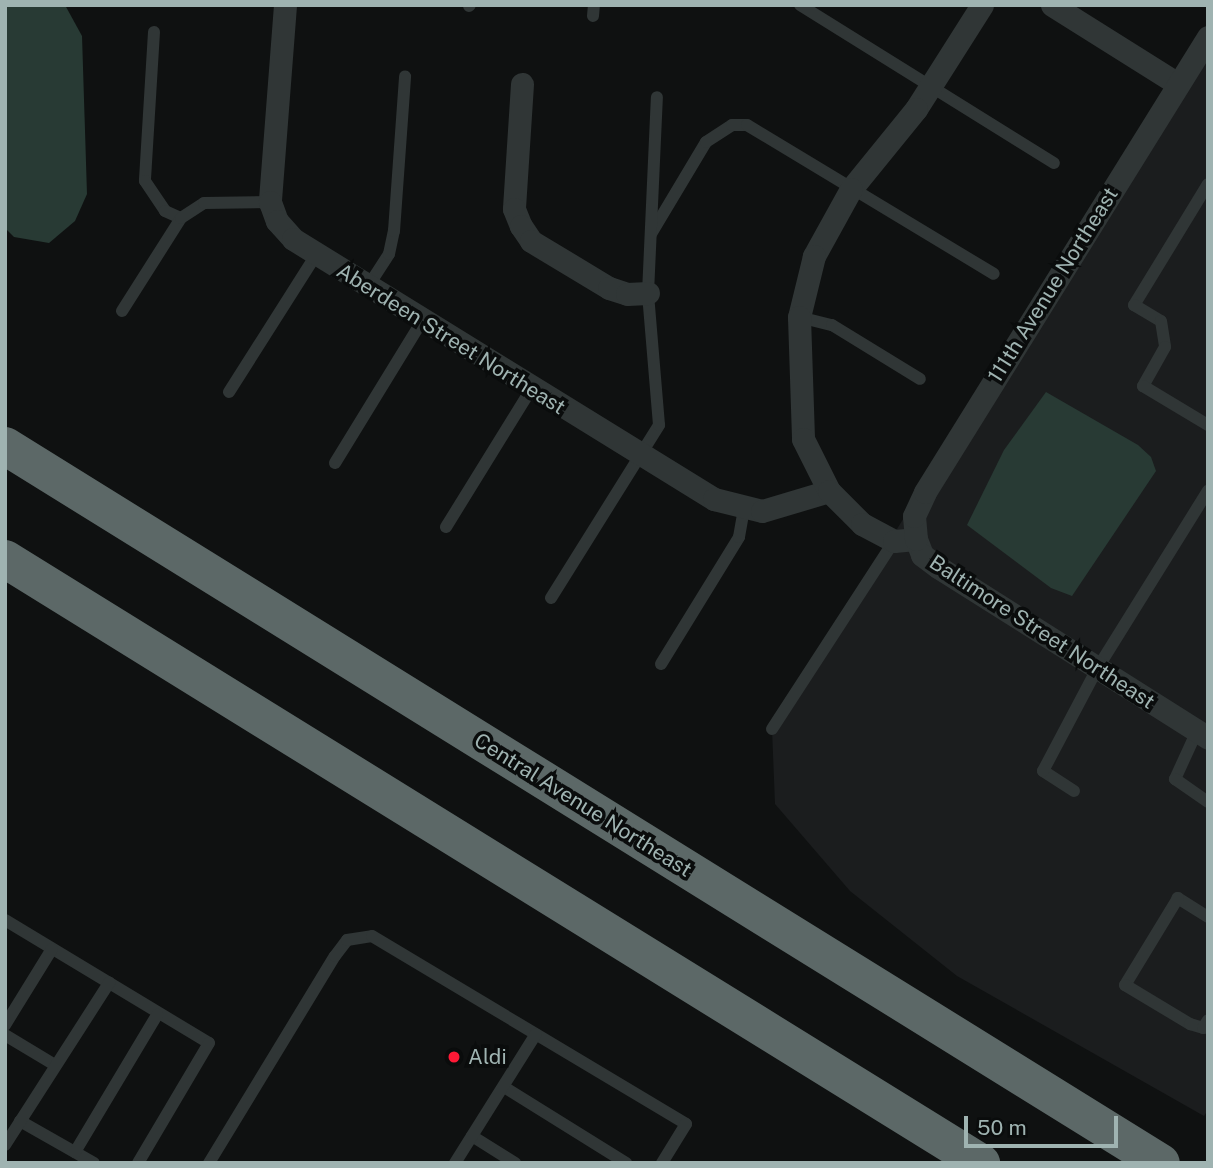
<!DOCTYPE html>
<html>
<head>
<meta charset="utf-8">
<style>
	body { margin:0 }
	#map { position:relative; width:1213px; height:1168px; overflow:hidden; background:#0f1111; font-family:"Public Sans",sans-serif }
	div>[style] { position:absolute }
	.built>* { inset:0; background:#1b1d1e }
	.water>* { inset:0; background:#283a34 }
	.lane>* { height:12px; margin:-6px; padding:0 6px; transform-origin:6px; border-radius:6px; background:#303636 }
	.street>* { height:23px; margin:-11.5px; padding:0 11.5px; transform-origin:11.5px; border-radius:11.5px; background:#303636 }
	.highway>* { height:38px; margin:-19px; padding:0 19px; transform-origin:19px; border-radius:19px; background:#5c6867 }
	.dots>* { width:19px; height:19px; translate:-50% -50%; box-sizing:border-box; border:4px solid #0a0c0c; border-radius:50% }
	span { translate:-50% -50%; white-space:nowrap; text-align:center; line-height:1.15; -webkit-text-stroke:7px #0a0c0c; paint-order:stroke }
	.street-label { font-size:21px; color:#9fb3b1 }
	.poi-label { font-size:21px; color:#9fb3b1 }
	.left { translate:0 -50%; text-align:left }
	.frame { position:absolute; inset:0; border:7px solid #9fb3b1; pointer-events:none }
	.scale { position:absolute; left:964px; top:1116px; width:154px; height:32px; box-sizing:border-box; border:4px solid #9fb3b1; border-top:0; padding-left:9px; font-size:21px; line-height:24px; white-space:nowrap; color:#9fb3b1; -webkit-text-stroke:5px #0a0c0c; paint-order:stroke }
</style>
</head>
<body>
<div id="map">
	<div class="built">
		<div style="clip-path:polygon(1208px 31px,1208px 1110px,1204px 1116px,957px 976px,850px 891px,775px 804px,772px 729px)"></div>
	</div>
	<div class="water">
		<div style="clip-path:polygon(5px 5px,65px 5px,82px 36px,87px 194px,75px 221px,49px 243px,14px 237px,5px 228px)"></div>
		<div style="clip-path:polygon(1046px 392px,1138px 445px,1151px 457px,1156px 471px,1072px 596px,1051px 588px,967px 525px,1004px 450px)"></div>
	</div>
	<div class="lane">
		<div style="left:800px;top:5px;width:299px;rotate:31.9deg"></div>
		<div style="left:469px;top:6px;width:1px;rotate:-45deg"></div>
		<div style="left:593px;top:16px;width:11px;rotate:-85deg"></div>
		<div style="left:154px;top:32px;width:149px;rotate:93.5deg"></div>
		<div style="left:145px;top:181px;width:36px;rotate:56deg"></div>
		<div style="left:165px;top:211px;width:17px;rotate:24deg"></div>
		<div style="left:1208px;top:184px;width:142px;rotate:121.4deg"></div>
		<div style="left:1134px;top:305px;width:31px;rotate:31deg"></div>
		<div style="left:1161px;top:321px;width:26px;rotate:81deg"></div>
		<div style="left:1165px;top:347px;width:45px;rotate:119.4deg"></div>
		<div style="left:1143px;top:386px;width:76px;rotate:31deg"></div>
		<div style="left:651px;top:234px;width:107px;rotate:-59.1deg"></div>
		<div style="left:706px;top:142px;width:31px;rotate:-33deg"></div>
		<div style="left:732px;top:125px;width:15px"></div>
		<div style="left:747px;top:125px;width:288px;rotate:31.1deg"></div>
		<div style="left:367px;top:288px;width:40px;rotate:-57.1deg"></div>
		<div style="left:389px;top:254px;width:24px;rotate:-78deg"></div>
		<div style="left:394px;top:231px;width:155px;rotate:-85.9deg"></div>
		<div style="left:122px;top:311px;width:110px;rotate:-57.6deg"></div>
		<div style="left:181px;top:218px;width:27px;rotate:-33deg"></div>
		<div style="left:204px;top:203px;width:66px;rotate:-0.9deg"></div>
		<div style="left:799px;top:317px;width:34px;rotate:14deg"></div>
		<div style="left:832px;top:325px;width:103px;rotate:31.5deg"></div>
		<div style="left:229px;top:392px;width:162px;rotate:-57.6deg"></div>
		<div style="left:335px;top:463px;width:167px;rotate:-58.5deg"></div>
		<div style="left:446px;top:527px;width:163px;rotate:-58.3deg"></div>
		<div style="left:551px;top:598px;width:204px;rotate:-58deg"></div>
		<div style="left:659px;top:425px;width:132px;rotate:-94.8deg"></div>
		<div style="left:648px;top:293px;width:196px;rotate:-87.4deg"></div>
		<div style="left:661px;top:664px;width:149px;rotate:-58.4deg"></div>
		<div style="left:739px;top:537px;width:28px;rotate:-80deg"></div>
		<div style="left:772px;top:729px;width:224px;rotate:-57deg"></div>
		<div style="left:1197px;top:731px;width:53px;rotate:114.6deg"></div>
		<div style="left:1175px;top:779px;width:40px;rotate:34.9deg"></div>
		<div style="left:1074px;top:791px;width:37px;rotate:-147deg"></div>
		<div style="left:1043px;top:771px;width:115px;rotate:-62.1deg"></div>
		<div style="left:1097px;top:669px;width:210px;rotate:-58.1deg"></div>
		<div style="left:1208px;top:917px;width:36px;rotate:-148deg"></div>
		<div style="left:1178px;top:898px;width:102px;rotate:121.3deg"></div>
		<div style="left:1125px;top:985px;width:76px;rotate:31deg"></div>
		<div style="left:1190px;top:1024px;width:14px;rotate:17deg"></div>
		<div style="left:1203px;top:1028px;width:9px;rotate:-58deg"></div>
		<div style="left:5px;top:920px;width:238px;rotate:31.1deg"></div>
		<div style="left:209px;top:1043px;width:139px;rotate:120.6deg"></div>
		<div style="left:5px;top:1025px;width:89px;rotate:-58.3deg"></div>
		<div style="left:5px;top:1035px;width:58px;rotate:31deg"></div>
		<div style="left:504px;top:1087px;width:144px;rotate:31.9deg"></div>
		<div style="left:20px;top:1121px;width:85px;rotate:29.6deg"></div>
		<div style="left:472px;top:1136px;width:51px;rotate:32.1deg"></div>
		<div style="left:5px;top:1145px;width:193px;rotate:-57.3deg"></div>
		<div style="left:75px;top:1152px;width:160px;rotate:-59.1deg"></div>
		<div style="left:209px;top:1163px;width:242px;rotate:-58.7deg"></div>
		<div style="left:335px;top:956px;width:20px;rotate:-53deg"></div>
		<div style="left:347px;top:940px;width:25px;rotate:-9deg"></div>
		<div style="left:372px;top:936px;width:366px;rotate:30.9deg"></div>
		<div style="left:686px;top:1124px;width:46px;rotate:121.6deg"></div>
		<div style="left:455px;top:1163px;width:152px;rotate:-57.9deg"></div>
	</div>
	<div class="street">
		<div style="left:285px;top:5px;width:198px;rotate:94.4deg"></div>
		<div style="left:270px;top:202px;width:20px;rotate:70deg"></div>
		<div style="left:277px;top:221px;width:24px;rotate:48deg"></div>
		<div style="left:293px;top:239px;width:495px;rotate:31.7deg"></div>
		<div style="left:714px;top:499px;width:49px;rotate:14deg"></div>
		<div style="left:762px;top:511px;width:70px;rotate:-16.6deg"></div>
		<div style="left:982px;top:5px;width:123px;rotate:122.4deg"></div>
		<div style="left:916px;top:109px;width:103px;rotate:129.1deg"></div>
		<div style="left:851px;top:189px;width:77px;rotate:118.9deg"></div>
		<div style="left:814px;top:256px;width:63px;rotate:103.8deg"></div>
		<div style="left:799px;top:317px;width:122px;rotate:88.1deg"></div>
		<div style="left:803px;top:439px;width:58px;rotate:63.4deg"></div>
		<div style="left:829px;top:491px;width:47px;rotate:45deg"></div>
		<div style="left:862px;top:524px;width:36px;rotate:28deg"></div>
		<div style="left:894px;top:541px;width:22px;rotate:-5deg"></div>
		<div style="left:916px;top:539px;width:17px;rotate:69deg"></div>
		<div style="left:922px;top:555px;width:20px;rotate:37deg"></div>
		<div style="left:938px;top:567px;width:320px;rotate:32.3deg"></div>
		<div style="left:1052px;top:5px;width:149px;rotate:32.1deg"></div>
		<div style="left:522px;top:84px;width:125px;rotate:93.7deg"></div>
		<div style="left:514px;top:209px;width:18px;rotate:68deg"></div>
		<div style="left:521px;top:226px;width:18px;rotate:56deg"></div>
		<div style="left:531px;top:241px;width:91px;rotate:31.1deg"></div>
		<div style="left:609px;top:288px;width:19px;rotate:18deg"></div>
		<div style="left:627px;top:294px;width:21px;rotate:-3deg"></div>
		<div style="left:916px;top:539px;width:23px;rotate:-95deg"></div>
		<div style="left:914px;top:516px;width:26px;rotate:-65deg"></div>
		<div style="left:925px;top:492px;width:536px;rotate:-58.12deg"></div>
	</div>
	<div class="highway">
		<div style="left:5px;top:446px;width:1360px;rotate:31.81deg"></div>
		<div style="left:5px;top:559px;width:1148px;rotate:31.75deg"></div>
	</div>
	<div class="dots">
		<div style="left:454px;top:1057px;background:#ff1936"></div>
	</div>
	<div class="street-label">
		<span style="left:1053px;top:285px;rotate:-58deg">111th Avenue Northeast</span>
		<span style="left:451px;top:339px;rotate:32deg">Aberdeen Street Northeast</span>
		<span style="left:1042px;top:632px;rotate:33deg">Baltimore Street Northeast</span>
		<span style="left:583px;top:805px;rotate:32deg">Central Avenue Northeast</span>
	</div>
	<div class="poi-label">
		<span class="left" style="left:468px;top:1057px">Aldi</span>
	</div>
	<div class="frame"></div>
	<div class="scale">50 m</div>
</div>
</body>
</html>
